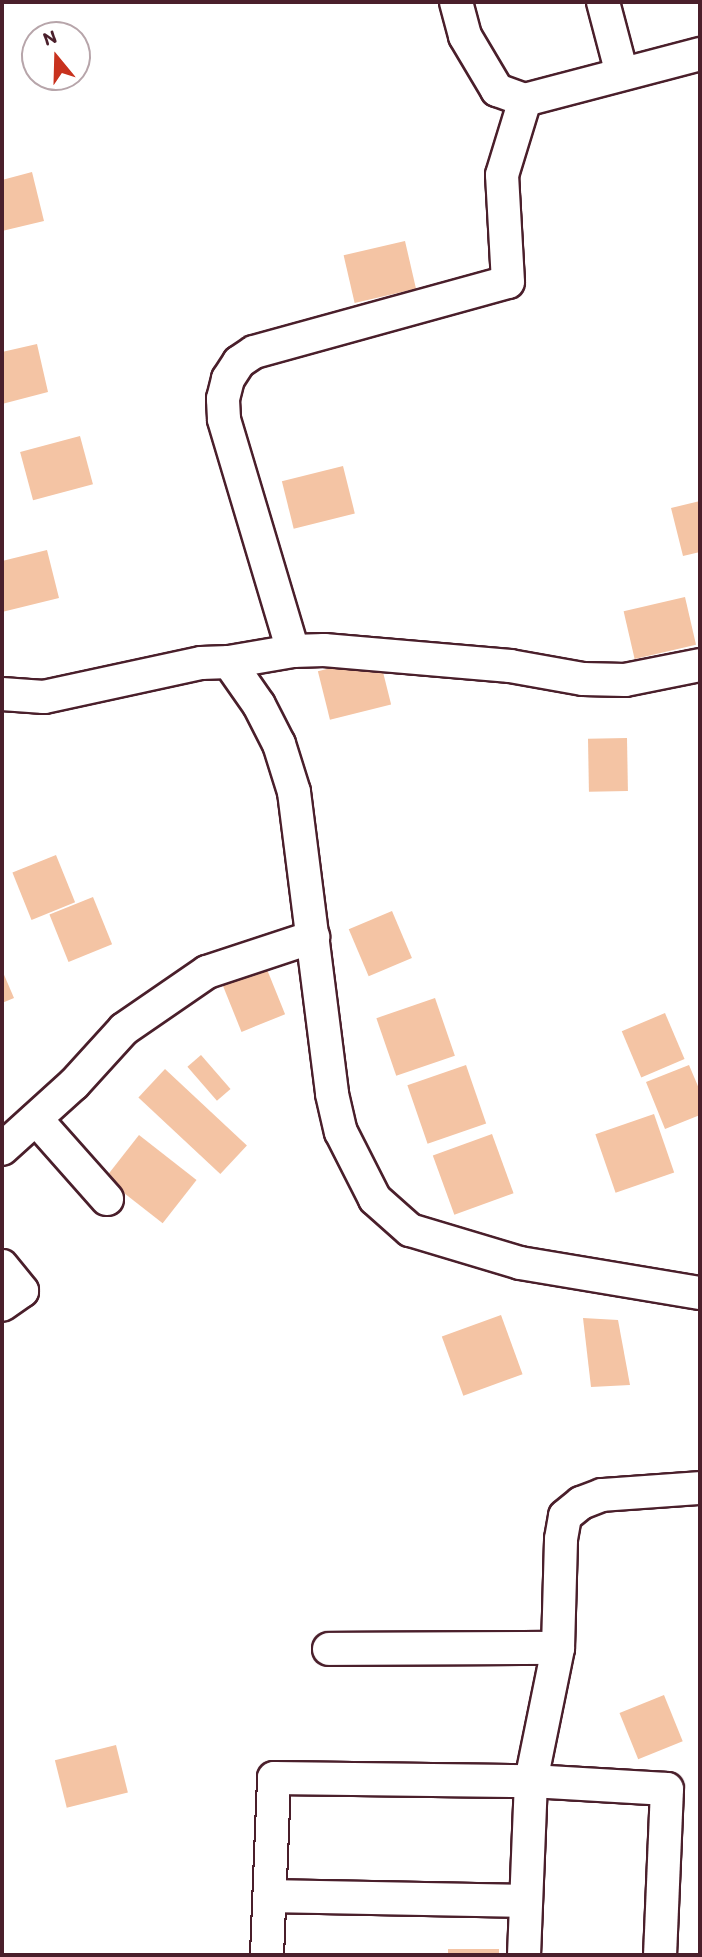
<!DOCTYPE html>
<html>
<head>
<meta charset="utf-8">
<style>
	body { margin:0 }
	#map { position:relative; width:702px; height:1957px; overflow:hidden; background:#fff; font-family:Itim,sans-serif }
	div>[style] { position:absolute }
	.building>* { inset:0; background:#f4c4a4; transform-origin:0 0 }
	.roads { filter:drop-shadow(2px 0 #4a1f2b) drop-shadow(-2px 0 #4a1f2b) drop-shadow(0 2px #4a1f2b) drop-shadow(0 -2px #4a1f2b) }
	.street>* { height:32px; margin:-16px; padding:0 16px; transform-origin:16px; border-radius:16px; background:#fff }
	span { translate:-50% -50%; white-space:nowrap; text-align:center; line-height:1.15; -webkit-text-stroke:5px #fff; paint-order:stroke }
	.frame { position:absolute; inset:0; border:4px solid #4a1f2b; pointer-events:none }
	.north { position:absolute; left:21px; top:21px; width:70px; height:70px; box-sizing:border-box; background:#fff; border:2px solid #b7a5aa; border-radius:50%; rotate:341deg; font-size:19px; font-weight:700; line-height:28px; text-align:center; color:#4a1f2b }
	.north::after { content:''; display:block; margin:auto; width:24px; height:32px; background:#c8321e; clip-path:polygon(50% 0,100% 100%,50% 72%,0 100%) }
</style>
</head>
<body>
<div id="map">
	<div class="building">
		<div style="clip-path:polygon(32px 172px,44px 221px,2px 231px,2px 180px)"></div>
		<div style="left:405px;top:241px;width:49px;height:63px;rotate:77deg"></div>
		<div style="clip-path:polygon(37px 344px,48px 392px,2px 404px,2px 352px)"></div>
		<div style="left:80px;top:436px;width:50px;height:62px;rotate:75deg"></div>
		<div style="left:343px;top:466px;width:49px;height:63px;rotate:76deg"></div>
		<div style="clip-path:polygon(700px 501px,700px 552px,683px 556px,671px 508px)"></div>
		<div style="clip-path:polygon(47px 550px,59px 598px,2px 612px,2px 561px)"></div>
		<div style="left:685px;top:597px;width:49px;height:63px;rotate:77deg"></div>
		<div style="left:379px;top:656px;width:50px;height:63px;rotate:76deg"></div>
		<div style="left:627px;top:738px;width:53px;height:39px;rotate:89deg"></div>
		<div style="left:56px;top:855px;width:51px;height:47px;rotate:68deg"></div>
		<div style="left:93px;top:897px;width:51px;height:47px;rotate:68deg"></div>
		<div style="left:392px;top:911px;width:51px;height:47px;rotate:67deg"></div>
		<div style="left:266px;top:967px;width:51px;height:47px;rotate:68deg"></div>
		<div style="clip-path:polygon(2px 970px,14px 998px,2px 1003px)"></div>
		<div style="left:435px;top:998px;width:61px;height:62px;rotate:71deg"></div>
		<div style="left:665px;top:1013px;width:50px;height:47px;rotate:67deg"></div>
		<div style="left:201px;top:1055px;width:45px;height:18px;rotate:49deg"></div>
		<div style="left:466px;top:1065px;width:62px;height:62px;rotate:71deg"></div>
		<div style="clip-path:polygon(689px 1065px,700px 1091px,700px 1115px,665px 1129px,646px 1082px)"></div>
		<div style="left:165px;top:1069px;width:112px;height:39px;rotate:43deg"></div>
		<div style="left:654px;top:1114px;width:62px;height:62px;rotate:71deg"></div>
		<div style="left:492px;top:1134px;width:63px;height:63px;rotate:70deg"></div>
		<div style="left:139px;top:1135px;width:73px;height:55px;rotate:38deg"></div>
		<div style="left:501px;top:1315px;width:63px;height:63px;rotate:70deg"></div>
		<div style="clip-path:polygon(583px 1318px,618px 1320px,630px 1385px,591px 1387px)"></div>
		<div style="left:664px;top:1695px;width:50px;height:48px;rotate:68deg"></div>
		<div style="left:116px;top:1745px;width:49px;height:63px;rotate:76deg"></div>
		<div style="left:448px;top:1949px;width:51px;height:6px"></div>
	</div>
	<div class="roads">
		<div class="street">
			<div style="left:456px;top:2px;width:35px;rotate:75deg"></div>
			<div style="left:465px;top:36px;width:63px;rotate:59.3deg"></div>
			<div style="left:497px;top:90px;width:30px;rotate:20deg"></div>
			<div style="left:603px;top:2px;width:74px;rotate:75.2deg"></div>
			<div style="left:293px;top:651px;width:242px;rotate:-106.6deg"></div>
			<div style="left:224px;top:419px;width:20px;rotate:-93deg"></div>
			<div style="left:223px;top:399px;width:21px;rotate:-76deg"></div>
			<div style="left:228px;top:379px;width:20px;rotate:-57deg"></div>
			<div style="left:239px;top:362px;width:18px;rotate:-34deg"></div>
			<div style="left:254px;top:352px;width:263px;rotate:-15.4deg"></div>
			<div style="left:508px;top:282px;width:107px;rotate:-93.2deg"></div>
			<div style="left:502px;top:175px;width:78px;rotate:-73deg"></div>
			<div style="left:525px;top:100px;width:181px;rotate:-14.7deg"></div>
			<div style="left:229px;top:662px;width:65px;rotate:-9.8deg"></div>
			<div style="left:293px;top:651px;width:31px;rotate:-2deg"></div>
			<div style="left:324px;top:650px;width:187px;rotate:4.9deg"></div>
			<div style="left:510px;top:666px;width:74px;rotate:10.1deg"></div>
			<div style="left:583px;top:679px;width:42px;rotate:1.4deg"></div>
			<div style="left:625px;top:680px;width:76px;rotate:-11.3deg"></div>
			<div style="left:2px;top:694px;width:42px;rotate:4.1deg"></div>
			<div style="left:44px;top:697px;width:161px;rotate:-12.2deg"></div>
			<div style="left:201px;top:663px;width:28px;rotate:-2deg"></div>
			<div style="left:229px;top:662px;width:52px;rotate:55.1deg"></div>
			<div style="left:259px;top:705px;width:44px;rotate:62.9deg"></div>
			<div style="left:279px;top:744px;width:50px;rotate:72.6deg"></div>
			<div style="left:294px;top:792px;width:304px;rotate:82.8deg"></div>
			<div style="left:332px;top:1094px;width:39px;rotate:77deg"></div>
			<div style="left:341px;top:1132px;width:75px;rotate:63.1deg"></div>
			<div style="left:375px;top:1199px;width:47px;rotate:41.5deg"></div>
			<div style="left:410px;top:1230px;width:115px;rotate:16.7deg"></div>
			<div style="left:520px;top:1263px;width:182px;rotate:9.5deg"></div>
			<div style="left:36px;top:1119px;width:107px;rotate:48.4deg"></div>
			<div style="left:2px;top:1149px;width:97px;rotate:-42.1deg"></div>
			<div style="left:74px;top:1084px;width:74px;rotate:-47.7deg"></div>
			<div style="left:124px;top:1029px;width:101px;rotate:-34.5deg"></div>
			<div style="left:207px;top:972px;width:112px;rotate:-18.3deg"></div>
			<div style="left:2px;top:1266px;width:32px;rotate:51deg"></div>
			<div style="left:22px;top:1291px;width:24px;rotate:145deg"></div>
			<div style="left:329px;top:1649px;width:229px;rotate:-0.3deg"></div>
			<div style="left:270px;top:1896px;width:256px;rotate:1.1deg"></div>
			<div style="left:267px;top:1955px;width:177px;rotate:-87.7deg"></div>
			<div style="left:274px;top:1778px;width:257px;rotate:0.7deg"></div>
			<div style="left:531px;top:1781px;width:136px;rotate:3.4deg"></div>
			<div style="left:667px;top:1789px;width:166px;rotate:92.4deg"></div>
			<div style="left:524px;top:1955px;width:174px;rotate:-87.7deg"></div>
			<div style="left:531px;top:1781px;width:136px;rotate:-78.5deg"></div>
			<div style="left:558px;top:1648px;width:109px;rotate:-88.4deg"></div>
			<div style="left:561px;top:1539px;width:23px;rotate:-80deg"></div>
			<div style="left:565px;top:1516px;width:21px;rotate:-39deg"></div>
			<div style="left:581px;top:1503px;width:22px;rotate:-21deg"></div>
			<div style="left:602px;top:1495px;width:98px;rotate:-4.1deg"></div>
		</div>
	</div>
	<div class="frame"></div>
	<div class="north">N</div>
</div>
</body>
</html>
